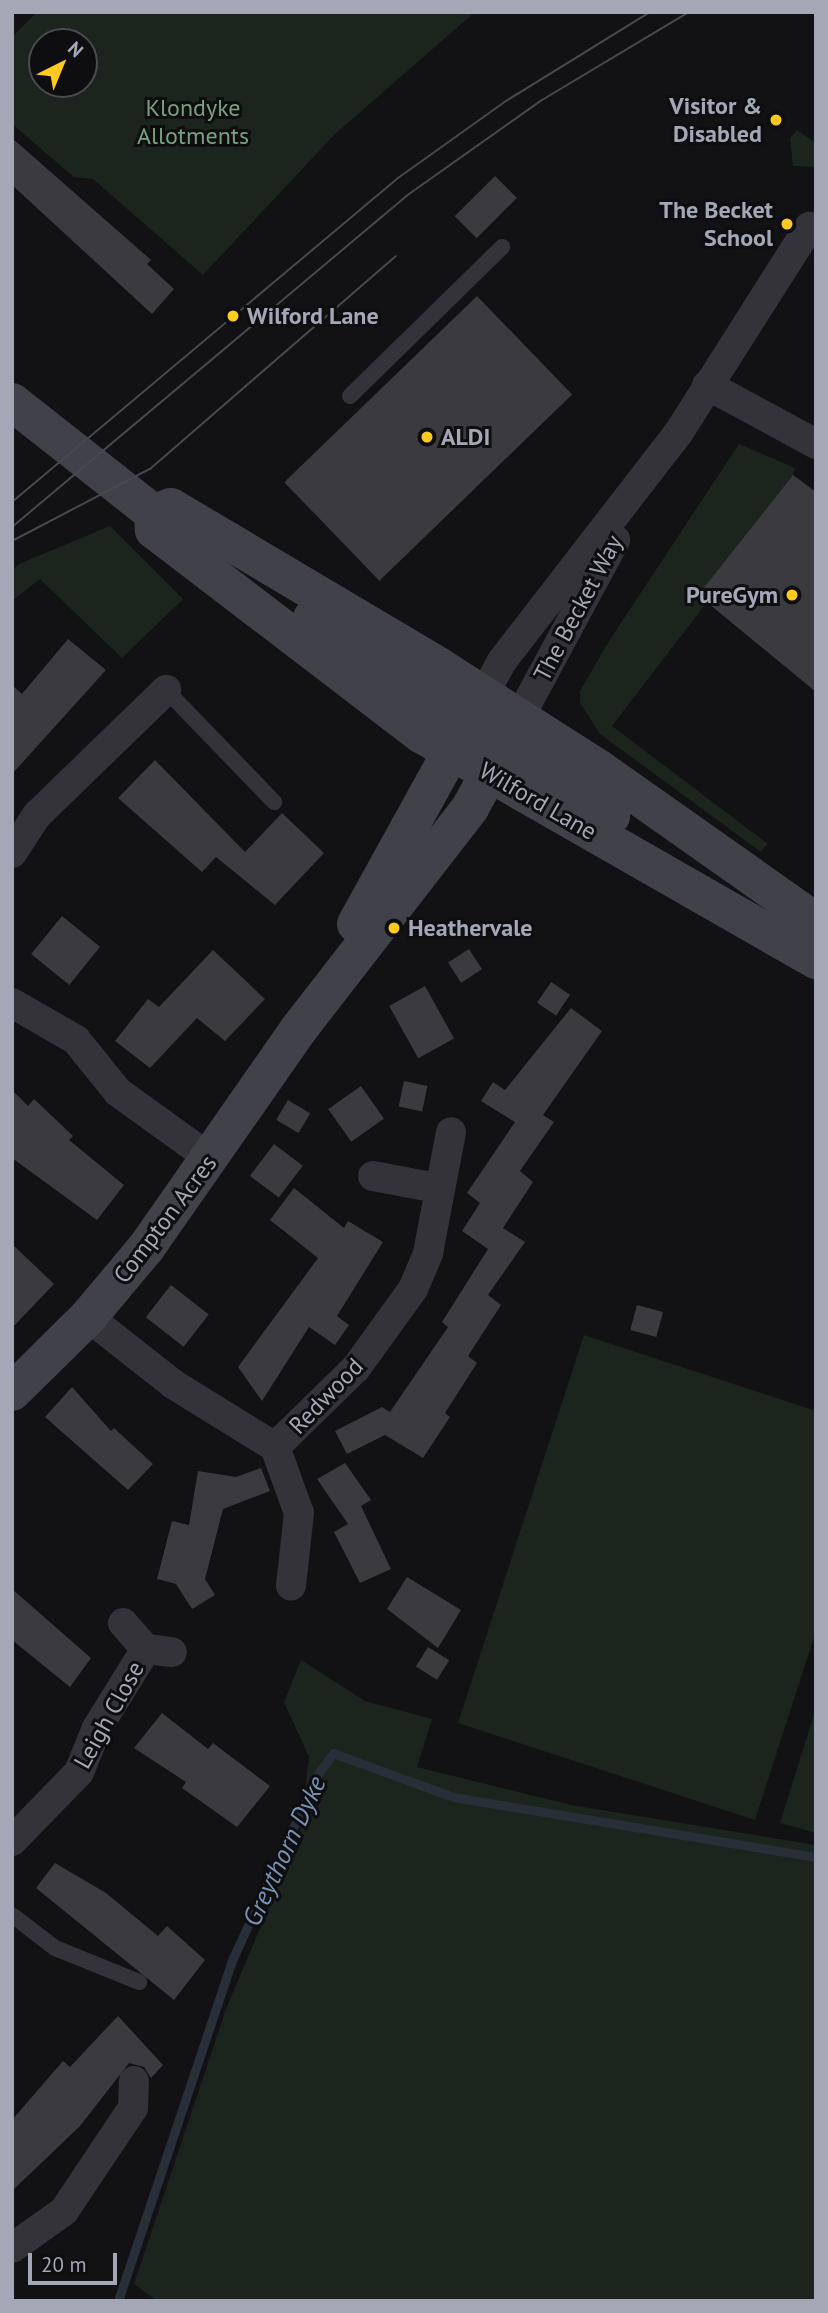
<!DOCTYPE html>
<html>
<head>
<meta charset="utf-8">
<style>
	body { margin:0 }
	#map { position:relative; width:828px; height:2313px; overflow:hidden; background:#121214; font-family:"PT Sans",sans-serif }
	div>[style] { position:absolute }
	.green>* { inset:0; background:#1c241e }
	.stream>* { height:9px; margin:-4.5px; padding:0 4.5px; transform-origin:4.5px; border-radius:4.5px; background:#282f39 }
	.building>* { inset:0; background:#3a3a3f; transform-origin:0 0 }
	.lane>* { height:16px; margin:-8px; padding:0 8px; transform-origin:8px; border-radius:8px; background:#333339 }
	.street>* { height:30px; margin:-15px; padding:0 15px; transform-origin:15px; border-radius:15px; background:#333339 }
	.secondary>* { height:38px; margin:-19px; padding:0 19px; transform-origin:19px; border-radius:19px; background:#414249 }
	.tram>* { height:2px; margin:-1px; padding:0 1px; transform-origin:1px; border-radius:1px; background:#484950 }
	.dots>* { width:19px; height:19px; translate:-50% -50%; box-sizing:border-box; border:4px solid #0e0d0f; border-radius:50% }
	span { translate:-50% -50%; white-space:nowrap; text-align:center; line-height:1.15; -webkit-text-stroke:6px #0e0d0f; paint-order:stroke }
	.poi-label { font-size:24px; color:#a3a7b6; font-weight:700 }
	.right { translate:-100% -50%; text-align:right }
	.left { translate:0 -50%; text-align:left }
	.park-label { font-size:24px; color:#78a27f }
	.street-label { font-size:24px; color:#a3a7b6 }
	.water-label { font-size:26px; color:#7791b3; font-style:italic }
	.frame { position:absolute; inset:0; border:14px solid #a3a7b6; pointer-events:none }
	.north { position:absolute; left:28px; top:28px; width:70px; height:70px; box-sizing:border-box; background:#0e0d0f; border:2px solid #4a4b52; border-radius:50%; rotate:43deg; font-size:19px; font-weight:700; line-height:28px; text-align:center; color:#a3a7b6 }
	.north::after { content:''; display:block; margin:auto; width:24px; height:32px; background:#feca21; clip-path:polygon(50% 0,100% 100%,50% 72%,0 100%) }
	.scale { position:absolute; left:28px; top:2253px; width:89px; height:32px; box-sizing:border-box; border:4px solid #a3a7b6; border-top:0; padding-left:9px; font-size:21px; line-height:24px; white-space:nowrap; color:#a3a7b6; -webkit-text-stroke:5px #0e0d0f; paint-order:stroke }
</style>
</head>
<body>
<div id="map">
	<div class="green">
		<div style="clip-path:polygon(evenodd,37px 12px,475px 12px,334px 135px,203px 275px,93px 179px,74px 177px,12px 124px,12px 37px,37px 12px,84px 42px,84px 84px,42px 84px,42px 42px,84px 42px)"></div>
		<div style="clip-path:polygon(797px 130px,816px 143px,816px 167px,793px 166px,790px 138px)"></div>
		<div style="clip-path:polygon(739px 444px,795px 468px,793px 475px,698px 595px,704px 606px,612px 726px,768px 844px,761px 852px,600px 734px,580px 703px,580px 691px,609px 641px)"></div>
		<div style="clip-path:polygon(110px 526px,183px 599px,122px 658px,40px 579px,12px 601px,12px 570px,19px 564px)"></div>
		<div style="clip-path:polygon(584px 1335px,816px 1411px,816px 1631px,755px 1820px,458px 1723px)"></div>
		<div style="clip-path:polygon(301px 1660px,365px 1701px,432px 1719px,417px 1767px,571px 1805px,816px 1845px,816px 2301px,157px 2301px,134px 2284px,226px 2009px,300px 1834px,309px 1757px,284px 1702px)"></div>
		<div style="clip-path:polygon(816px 1708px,816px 1833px,780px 1823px)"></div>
	</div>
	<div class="stream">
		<div style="left:118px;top:2301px;width:362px;rotate:-71.5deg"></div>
		<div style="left:233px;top:1958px;width:203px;rotate:-65.2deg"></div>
		<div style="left:318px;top:1774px;width:26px;rotate:-54deg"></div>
		<div style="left:333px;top:1753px;width:128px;rotate:20.1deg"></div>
		<div style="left:453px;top:1797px;width:368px;rotate:9.4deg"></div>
	</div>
	<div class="building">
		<div style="clip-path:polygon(12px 138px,151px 260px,147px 264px,174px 289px,152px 314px,12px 185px)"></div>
		<div style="left:495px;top:176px;width:31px;height:57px;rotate:45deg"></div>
		<div style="left:477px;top:296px;width:137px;height:268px;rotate:46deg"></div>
		<div style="clip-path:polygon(793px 475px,816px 492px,816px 692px,698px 595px)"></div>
		<div style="clip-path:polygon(68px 639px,106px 670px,12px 774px,12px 685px,22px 694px)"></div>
		<div style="clip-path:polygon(155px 760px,245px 852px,282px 813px,324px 853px,275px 905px,216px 857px,202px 872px,118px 798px)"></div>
		<div style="left:62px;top:916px;width:49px;height:49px;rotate:39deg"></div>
		<div style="left:469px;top:949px;width:24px;height:25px;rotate:57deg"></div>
		<div style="clip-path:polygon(213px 950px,265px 999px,225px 1041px,197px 1018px,150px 1068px,115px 1041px,148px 999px,159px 1007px)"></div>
		<div style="left:551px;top:982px;width:23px;height:25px;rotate:34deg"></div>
		<div style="left:425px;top:986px;width:60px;height:41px;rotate:61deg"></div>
		<div style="clip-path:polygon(571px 1008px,602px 1031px,543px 1115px,554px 1122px,520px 1171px,533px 1182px,503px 1228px,525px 1242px,488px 1295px,501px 1305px,468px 1356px,477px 1363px,445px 1413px,450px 1417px,423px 1458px,385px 1435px,347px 1454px,335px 1431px,382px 1407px,390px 1412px,448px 1327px,442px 1322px,488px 1249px,462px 1231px,480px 1203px,467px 1193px,515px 1122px,481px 1101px,493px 1082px,505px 1090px)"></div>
		<div style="left:404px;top:1081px;width:24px;height:26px;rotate:12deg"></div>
		<div style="left:361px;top:1086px;width:40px;height:40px;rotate:55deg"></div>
		<div style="clip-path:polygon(12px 1090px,28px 1106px,34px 1099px,73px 1136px,69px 1140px,124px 1185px,97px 1220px,12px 1158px)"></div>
		<div style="left:288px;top:1100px;width:26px;height:23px;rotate:31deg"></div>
		<div style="left:274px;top:1144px;width:36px;height:40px;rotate:37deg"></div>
		<div style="clip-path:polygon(294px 1188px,344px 1228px,348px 1221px,383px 1242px,337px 1316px,349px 1325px,335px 1345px,309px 1327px,262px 1401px,238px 1367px,318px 1258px,270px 1220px)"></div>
		<div style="clip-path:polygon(12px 1244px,54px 1284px,12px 1328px)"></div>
		<div style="left:171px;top:1285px;width:48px;height:41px;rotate:38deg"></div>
		<div style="left:637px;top:1305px;width:27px;height:26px;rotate:15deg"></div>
		<div style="clip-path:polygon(72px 1387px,111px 1431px,114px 1428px,153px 1464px,128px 1490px,45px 1417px)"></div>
		<div style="clip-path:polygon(345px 1463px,371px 1500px,361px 1506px,391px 1569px,360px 1583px,334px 1532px,348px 1524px,317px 1479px)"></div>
		<div style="clip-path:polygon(261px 1468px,270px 1491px,223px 1509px,205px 1579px,215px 1595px,192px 1609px,176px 1584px,157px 1579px,172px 1521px,189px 1525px,198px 1471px,236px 1477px)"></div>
		<div style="clip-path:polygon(407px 1577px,461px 1610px,438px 1648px,387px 1609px)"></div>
		<div style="clip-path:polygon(12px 1589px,91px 1658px,70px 1687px,12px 1640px)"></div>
		<div style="left:428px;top:1647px;width:25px;height:23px;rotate:32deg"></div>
		<div style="clip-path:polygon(162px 1713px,208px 1749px,213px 1743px,270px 1786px,237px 1827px,182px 1788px,186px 1782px,134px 1748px)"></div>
		<div style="clip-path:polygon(55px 1863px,106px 1893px,158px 1936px,167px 1926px,205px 1960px,174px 2000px,36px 1888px)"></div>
		<div style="clip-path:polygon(118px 2016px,163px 2065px,151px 2078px,144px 2067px,129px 2063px,80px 2126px,12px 2191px,12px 2120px,63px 2061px,70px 2067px)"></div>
	</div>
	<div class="lane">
		<div style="left:350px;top:396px;width:213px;rotate:-44.4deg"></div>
		<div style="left:166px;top:690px;width:156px;rotate:46deg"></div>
		<div style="left:12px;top:1915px;width:54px;rotate:37.5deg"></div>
		<div style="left:55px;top:1948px;width:91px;rotate:22deg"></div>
	</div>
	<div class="street">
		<div style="left:707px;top:385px;width:124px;rotate:28.4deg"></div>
		<div style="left:474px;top:712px;width:58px;rotate:-61.2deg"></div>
		<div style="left:502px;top:661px;width:289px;rotate:-52.3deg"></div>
		<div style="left:679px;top:432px;width:243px;rotate:-57.6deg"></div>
		<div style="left:509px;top:737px;width:224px;rotate:-61.7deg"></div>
		<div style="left:12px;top:853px;width:45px;rotate:-56.7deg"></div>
		<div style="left:37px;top:815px;width:180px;rotate:-44.1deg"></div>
		<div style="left:12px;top:1003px;width:74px;rotate:30deg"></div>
		<div style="left:76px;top:1040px;width:67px;rotate:51.1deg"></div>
		<div style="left:118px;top:1092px;width:115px;rotate:35.8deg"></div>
		<div style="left:373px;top:1176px;width:65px;rotate:10.6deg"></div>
		<div style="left:88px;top:1317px;width:108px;rotate:38.2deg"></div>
		<div style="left:173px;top:1384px;width:120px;rotate:31.7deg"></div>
		<div style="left:275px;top:1447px;width:113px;rotate:-44.3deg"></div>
		<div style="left:356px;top:1368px;width:97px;rotate:-54.2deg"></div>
		<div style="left:413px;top:1289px;width:39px;rotate:-67deg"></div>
		<div style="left:428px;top:1253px;width:123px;rotate:-79.2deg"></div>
		<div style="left:275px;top:1447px;width:70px;rotate:70deg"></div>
		<div style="left:299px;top:1513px;width:73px;rotate:96.3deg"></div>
		<div style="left:123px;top:1623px;width:35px;rotate:49deg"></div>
		<div style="left:146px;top:1649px;width:26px;rotate:7deg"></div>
		<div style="left:12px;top:1841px;width:96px;rotate:-45.8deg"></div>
		<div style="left:79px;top:1772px;width:48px;rotate:-67.8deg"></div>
		<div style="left:97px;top:1728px;width:93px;rotate:-58.2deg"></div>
		<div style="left:12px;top:2248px;width:64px;rotate:-35.4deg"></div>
		<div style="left:64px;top:2211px;width:124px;rotate:-56.2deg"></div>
		<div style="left:133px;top:2108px;width:27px;rotate:-88deg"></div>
	</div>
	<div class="secondary">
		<div style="left:12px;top:402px;width:179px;rotate:38.2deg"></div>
		<div style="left:153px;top:513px;width:17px;rotate:87deg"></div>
		<div style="left:154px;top:530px;width:336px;rotate:37.4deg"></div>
		<div style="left:421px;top:734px;width:455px;rotate:29.8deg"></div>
		<div style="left:153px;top:513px;width:19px;rotate:-18deg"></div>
		<div style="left:171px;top:507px;width:313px;rotate:30.7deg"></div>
		<div style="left:440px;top:667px;width:188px;rotate:32.6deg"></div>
		<div style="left:598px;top:768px;width:267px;rotate:35.2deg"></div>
		<div style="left:312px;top:618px;width:187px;rotate:34.1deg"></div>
		<div style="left:467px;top:723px;width:53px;rotate:66.8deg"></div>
		<div style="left:494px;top:722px;width:26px;rotate:67deg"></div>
		<div style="left:504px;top:746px;width:128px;rotate:33.2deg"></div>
		<div style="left:356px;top:924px;width:224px;rotate:-61.1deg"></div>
		<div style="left:12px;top:1392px;width:107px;rotate:-44.6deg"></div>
		<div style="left:88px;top:1317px;width:90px;rotate:-50deg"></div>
		<div style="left:146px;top:1248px;width:266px;rotate:-55.1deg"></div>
		<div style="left:298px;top:1030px;width:281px;rotate:-52.2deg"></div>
		<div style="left:470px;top:808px;width:71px;rotate:-61.3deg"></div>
	</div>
	<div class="tram">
		<div style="left:12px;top:502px;width:504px;rotate:-40.01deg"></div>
		<div style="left:398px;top:178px;width:133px;rotate:-35.5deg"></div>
		<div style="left:506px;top:101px;width:169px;rotate:-31.7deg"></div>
		<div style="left:12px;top:527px;width:518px;rotate:-39.99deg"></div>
		<div style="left:409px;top:194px;width:163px;rotate:-35.3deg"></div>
		<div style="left:542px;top:100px;width:171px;rotate:-30.9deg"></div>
		<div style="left:12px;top:541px;width:156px;rotate:-27.6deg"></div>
		<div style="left:150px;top:469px;width:325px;rotate:-40.9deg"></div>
	</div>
	<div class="dots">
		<div style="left:776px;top:120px;background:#feca21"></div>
		<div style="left:787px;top:224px;background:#feca21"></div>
		<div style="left:233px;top:316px;background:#feca21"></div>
		<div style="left:427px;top:437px;background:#feca21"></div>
		<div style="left:792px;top:595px;background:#feca21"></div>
		<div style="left:394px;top:928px;background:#feca21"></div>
	</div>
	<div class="poi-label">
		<span class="right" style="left:762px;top:120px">Visitor &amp;<br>Disabled</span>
		<span class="right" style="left:773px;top:224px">The Becket<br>School</span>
		<span class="left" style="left:247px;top:316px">Wilford Lane</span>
		<span class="left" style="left:441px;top:437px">ALDI</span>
		<span class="right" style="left:778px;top:595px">PureGym</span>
		<span class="left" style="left:408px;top:928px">Heathervale</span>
	</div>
	<div class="park-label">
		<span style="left:193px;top:122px">Klondyke<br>Allotments</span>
	</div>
	<div class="street-label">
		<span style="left:578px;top:608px;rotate:-62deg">The Becket Way</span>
		<span style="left:538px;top:801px;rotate:30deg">Wilford Lane</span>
		<span style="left:165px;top:1219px;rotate:-53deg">Compton Acres</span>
		<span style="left:326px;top:1396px;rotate:-46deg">Redwood</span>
		<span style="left:109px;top:1715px;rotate:-61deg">Leigh Close</span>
	</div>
	<div class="water-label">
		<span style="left:284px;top:1851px;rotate:-65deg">Greythorn Dyke</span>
	</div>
	<div class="frame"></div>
	<div class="north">N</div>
	<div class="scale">20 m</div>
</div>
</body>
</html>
